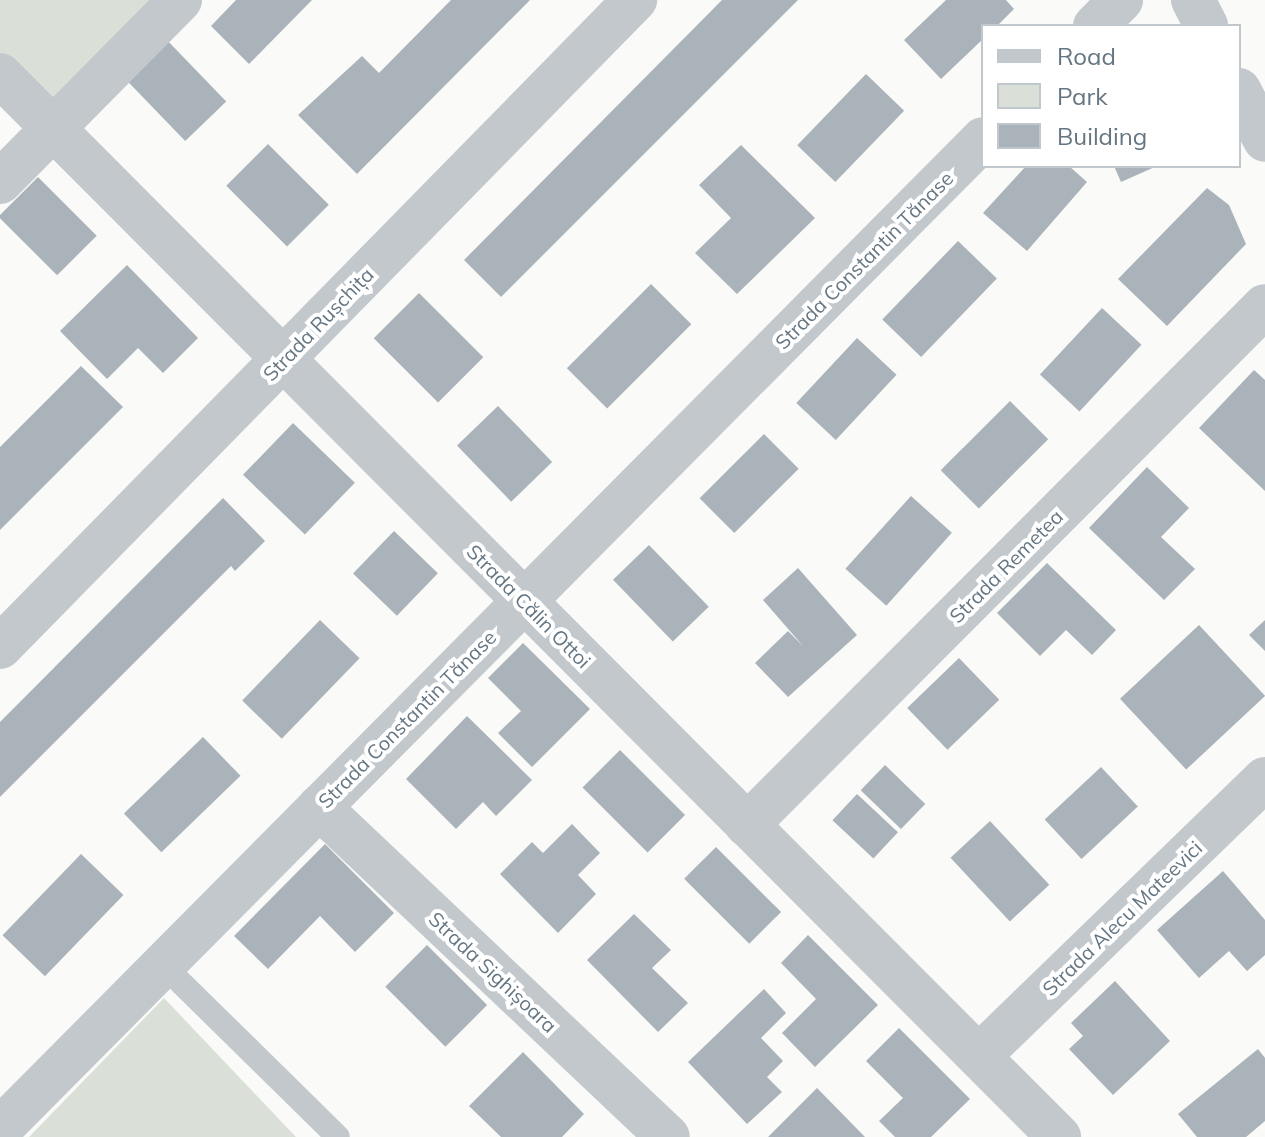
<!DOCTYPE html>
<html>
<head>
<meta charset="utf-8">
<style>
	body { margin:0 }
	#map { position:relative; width:1265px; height:1137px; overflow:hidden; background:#fafaf8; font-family:Mulish,sans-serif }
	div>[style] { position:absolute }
	.green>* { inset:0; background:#dadfd7 }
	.building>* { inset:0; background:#aab3b9; transform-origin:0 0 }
	.lane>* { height:24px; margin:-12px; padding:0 12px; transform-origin:12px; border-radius:12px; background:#c3c8cc }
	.street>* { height:44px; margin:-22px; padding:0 22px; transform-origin:22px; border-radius:22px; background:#c3c8cc }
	span { translate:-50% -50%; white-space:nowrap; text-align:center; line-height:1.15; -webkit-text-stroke:8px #fff; paint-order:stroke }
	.street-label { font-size:20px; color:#657683 }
	.legend { position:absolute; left:981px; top:24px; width:260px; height:144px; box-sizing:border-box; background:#fff; border:2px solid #c1c8cd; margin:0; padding:10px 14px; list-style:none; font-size:24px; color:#657683 }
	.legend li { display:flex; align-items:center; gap:16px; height:40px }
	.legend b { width:40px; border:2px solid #c1c8cd }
</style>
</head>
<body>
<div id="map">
	<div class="green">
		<div style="clip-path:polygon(0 0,170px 0,70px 100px,39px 103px,0 64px)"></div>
		<div style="clip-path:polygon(164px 998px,296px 1137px,29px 1137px)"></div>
	</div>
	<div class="building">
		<div style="clip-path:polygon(236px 0,312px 0,249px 64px,211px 26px)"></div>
		<div style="clip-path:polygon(451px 0,530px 0,357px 174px,298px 115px,362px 56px,379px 73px)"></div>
		<div style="clip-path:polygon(722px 0,798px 0,501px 297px,464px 260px)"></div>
		<div style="clip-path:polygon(946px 0,1006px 0,1014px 9px,997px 26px,983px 26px,983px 39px,941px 79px,904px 40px)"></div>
		<div style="left:163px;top:36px;width:91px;height:57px;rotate:46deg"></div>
		<div style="left:866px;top:74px;width:53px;height:99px;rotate:44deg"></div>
		<div style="left:268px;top:144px;width:86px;height:59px;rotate:45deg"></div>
		<div style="clip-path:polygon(741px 145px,815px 218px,737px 294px,695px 253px,731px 218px,699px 185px)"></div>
		<div style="clip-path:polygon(1026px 166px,1069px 166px,1087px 182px,1027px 251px,983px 213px)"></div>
		<div style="clip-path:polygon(1114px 166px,1157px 166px,1121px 182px)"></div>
		<div style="left:38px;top:177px;width:83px;height:56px;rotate:45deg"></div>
		<div style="clip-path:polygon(1207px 188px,1229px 205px,1246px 244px,1167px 326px,1118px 279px)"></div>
		<div style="left:958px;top:241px;width:54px;height:109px;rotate:44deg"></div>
		<div style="clip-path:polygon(127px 265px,198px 338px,163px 373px,138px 348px,107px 379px,60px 331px)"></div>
		<div style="left:651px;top:284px;width:57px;height:119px;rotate:45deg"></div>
		<div style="left:419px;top:293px;width:91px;height:64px;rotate:45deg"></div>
		<div style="left:1102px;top:308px;width:54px;height:91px;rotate:43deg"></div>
		<div style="left:857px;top:338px;width:54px;height:89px;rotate:43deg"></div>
		<div style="clip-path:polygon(81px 366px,123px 407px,0 530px,0 447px)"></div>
		<div style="clip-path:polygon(1254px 370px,1265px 380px,1265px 491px,1199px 428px)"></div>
		<div style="left:1010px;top:401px;width:54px;height:98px;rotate:45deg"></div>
		<div style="left:498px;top:406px;width:78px;height:57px;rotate:46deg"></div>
		<div style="left:293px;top:423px;width:86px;height:72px;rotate:44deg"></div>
		<div style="left:764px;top:434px;width:49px;height:91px;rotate:45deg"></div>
		<div style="clip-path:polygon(1147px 467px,1189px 508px,1161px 537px,1195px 569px,1164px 600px,1089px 528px)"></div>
		<div style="left:911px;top:496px;width:55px;height:98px;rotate:42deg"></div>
		<div style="clip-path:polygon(223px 498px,265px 541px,235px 571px,231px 566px,0 797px,0 722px)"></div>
		<div style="left:394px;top:531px;width:61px;height:59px;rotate:44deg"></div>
		<div style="left:649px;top:545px;width:86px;height:50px;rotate:46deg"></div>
		<div style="clip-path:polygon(1047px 563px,1116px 630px,1092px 655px,1066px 630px,1040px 656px,997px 613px)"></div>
		<div style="clip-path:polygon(798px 568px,857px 635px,788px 697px,755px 663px,788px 631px,803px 646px,763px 600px)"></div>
		<div style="left:320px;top:620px;width:55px;height:112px;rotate:44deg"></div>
		<div style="clip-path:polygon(1265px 620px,1265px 651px,1249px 635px)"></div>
		<div style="left:1199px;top:625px;width:97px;height:108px;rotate:47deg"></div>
		<div style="clip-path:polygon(523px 643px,590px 709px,532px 767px,498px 733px,521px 711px,488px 678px)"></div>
		<div style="left:959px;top:658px;width:58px;height:72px;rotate:46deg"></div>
		<div style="clip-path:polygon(467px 716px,532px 780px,496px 816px,483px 802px,456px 829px,406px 779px)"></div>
		<div style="left:203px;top:737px;width:54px;height:110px;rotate:46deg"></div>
		<div style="left:620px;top:750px;width:92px;height:53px;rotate:45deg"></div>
		<div style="left:885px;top:765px;width:56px;height:35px;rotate:44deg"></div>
		<div style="left:1101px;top:767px;width:54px;height:77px;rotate:47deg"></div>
		<div style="left:857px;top:794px;width:56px;height:36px;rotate:43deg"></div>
		<div style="left:990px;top:821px;width:87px;height:54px;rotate:47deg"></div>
		<div style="clip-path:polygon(572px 824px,600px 853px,578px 875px,596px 894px,558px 933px,500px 874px,532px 842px,543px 853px)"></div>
		<div style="clip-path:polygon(325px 844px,394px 913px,355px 952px,320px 916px,268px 969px,234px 936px)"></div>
		<div style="left:716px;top:847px;width:92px;height:45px;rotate:45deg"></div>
		<div style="left:81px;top:854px;width:59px;height:113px;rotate:44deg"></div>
		<div style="clip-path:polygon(1223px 871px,1265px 920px,1265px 955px,1247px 971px,1229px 951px,1199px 978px,1157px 930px)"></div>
		<div style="clip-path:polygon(634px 914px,671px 950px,652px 968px,688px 1003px,658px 1032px,587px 960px)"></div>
		<div style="clip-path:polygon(808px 935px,878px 1005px,815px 1067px,782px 1033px,816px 999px,781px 963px)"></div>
		<div style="left:427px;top:945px;width:85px;height:59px;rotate:45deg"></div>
		<div style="clip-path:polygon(1115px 981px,1170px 1041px,1113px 1095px,1069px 1049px,1083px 1036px,1071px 1023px)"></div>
		<div style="clip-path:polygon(764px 989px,786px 1013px,761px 1038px,783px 1061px,767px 1077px,782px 1092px,747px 1124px,688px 1062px)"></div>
		<div style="clip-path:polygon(899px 1028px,970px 1099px,931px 1137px,895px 1137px,879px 1121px,903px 1098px,866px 1061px)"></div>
		<div style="clip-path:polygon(1258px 1049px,1265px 1058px,1265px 1121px,1246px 1137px,1197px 1137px,1178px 1114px)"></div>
		<div style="clip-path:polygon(523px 1052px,584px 1114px,562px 1137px,501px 1137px,469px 1106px)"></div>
		<div style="clip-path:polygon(817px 1088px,865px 1137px,768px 1137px)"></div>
	</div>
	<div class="lane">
		<div style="left:163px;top:965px;width:245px;rotate:44.5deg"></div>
	</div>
	<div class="street">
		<div style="left:1193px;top:0;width:29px;rotate:63deg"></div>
		<div style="left:1095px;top:26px;width:37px;rotate:-45deg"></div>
		<div style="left:0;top:75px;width:1500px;rotate:45.08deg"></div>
		<div style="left:1239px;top:90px;width:56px;rotate:62.5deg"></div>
		<div style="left:0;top:182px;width:256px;rotate:-45.3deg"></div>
		<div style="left:0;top:647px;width:907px;rotate:-45.54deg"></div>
		<div style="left:319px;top:807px;width:480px;rotate:43.4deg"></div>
		<div style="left:747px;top:825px;width:733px;rotate:-45.06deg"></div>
		<div style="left:979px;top:1056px;width:398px;rotate:-44.1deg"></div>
		<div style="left:0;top:1129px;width:1395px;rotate:-45.2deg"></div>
	</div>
	<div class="street-label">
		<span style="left:864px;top:260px;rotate:-45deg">Strada Constantin Tănase</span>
		<span style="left:318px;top:324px;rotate:-46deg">Strada Rușchița</span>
		<span style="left:1006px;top:566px;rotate:-45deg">Strada Remetea</span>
		<span style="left:529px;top:606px;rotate:45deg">Strada Călin Ottoi</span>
		<span style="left:407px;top:719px;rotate:-45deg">Strada Constantin Tănase</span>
		<span style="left:1122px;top:918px;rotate:-44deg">Strada Alecu Mateevici</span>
		<span style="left:493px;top:972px;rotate:43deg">Strada Sighișoara</span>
	</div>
	<ul class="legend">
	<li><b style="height:10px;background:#c3c8cc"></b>Road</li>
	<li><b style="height:22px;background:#dadfd7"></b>Park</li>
	<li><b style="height:22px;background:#aab3b9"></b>Building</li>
	</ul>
</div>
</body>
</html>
